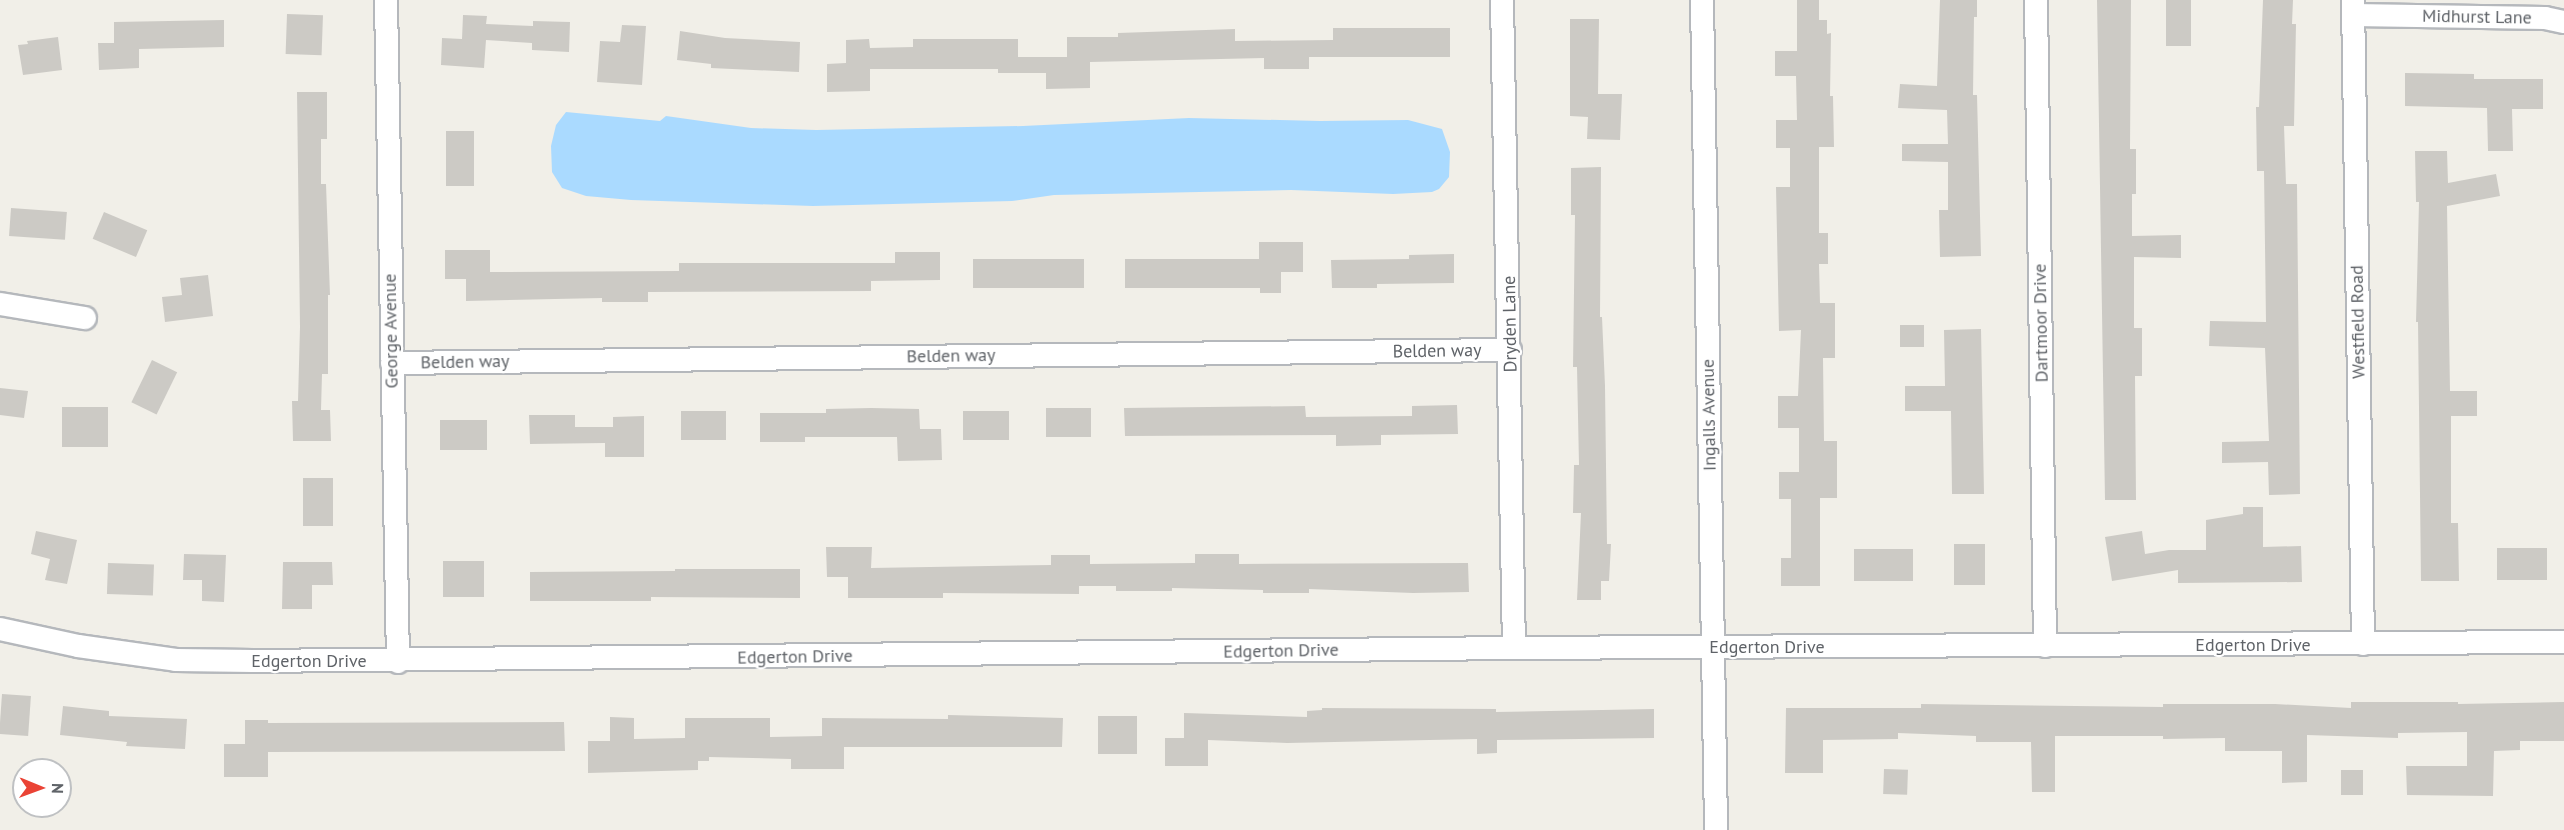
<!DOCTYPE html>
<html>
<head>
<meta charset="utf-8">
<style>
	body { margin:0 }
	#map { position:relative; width:2564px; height:830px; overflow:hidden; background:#f1efe8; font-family:"PT Sans",sans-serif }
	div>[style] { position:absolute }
	.water>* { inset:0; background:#aadaff }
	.building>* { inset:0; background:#cccac5; transform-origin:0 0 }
	.roads { filter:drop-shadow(2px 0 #b5b8bc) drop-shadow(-2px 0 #b5b8bc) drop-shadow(0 2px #b5b8bc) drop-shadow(0 -2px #b5b8bc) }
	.minor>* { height:22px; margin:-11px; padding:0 11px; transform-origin:11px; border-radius:11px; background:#fff }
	span { translate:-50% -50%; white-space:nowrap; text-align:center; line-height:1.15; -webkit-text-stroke:4.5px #fff; paint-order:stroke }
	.street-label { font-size:18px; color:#5f6368 }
	.north { position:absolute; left:12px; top:758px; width:60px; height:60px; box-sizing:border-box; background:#fff; border:2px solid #bfc1c3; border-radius:50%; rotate:91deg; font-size:16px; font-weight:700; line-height:24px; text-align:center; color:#5f6368 }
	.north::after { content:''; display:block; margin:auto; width:21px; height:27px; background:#ea4335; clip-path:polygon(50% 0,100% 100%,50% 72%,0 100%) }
</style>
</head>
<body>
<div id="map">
	<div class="water">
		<div style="clip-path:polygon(566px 112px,660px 121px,666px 116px,751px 128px,816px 130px,1023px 126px,1189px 118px,1320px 121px,1408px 120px,1442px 129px,1450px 152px,1449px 177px,1439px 189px,1432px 192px,1393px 194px,1291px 190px,1054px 195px,1012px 201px,813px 206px,631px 200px,586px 196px,562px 188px,552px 172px,551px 146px,556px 125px)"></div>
	</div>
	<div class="building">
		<div style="clip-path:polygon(1797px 0,1819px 0,1819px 20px,1827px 20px,1827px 34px,1831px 33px,1830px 96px,1833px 96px,1834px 147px,1819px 147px,1819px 233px,1828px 233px,1828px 264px,1819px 264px,1820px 303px,1835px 303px,1835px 358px,1823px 358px,1824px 441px,1837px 441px,1837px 498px,1820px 498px,1820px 586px,1781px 586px,1781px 558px,1791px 558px,1791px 499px,1779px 499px,1779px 472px,1799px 472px,1799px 428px,1778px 428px,1778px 396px,1798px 396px,1801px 330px,1779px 331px,1776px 187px,1790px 187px,1790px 148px,1776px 148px,1776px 120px,1797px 120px,1796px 76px,1775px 76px,1775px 51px,1797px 51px)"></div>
		<div style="clip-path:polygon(1940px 0,1977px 0,1977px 17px,1974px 17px,1973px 95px,1977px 95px,1981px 256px,1940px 257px,1939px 210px,1948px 210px,1948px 162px,1902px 161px,1902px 144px,1948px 144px,1947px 110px,1898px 108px,1900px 84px,1937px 86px)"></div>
		<div style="clip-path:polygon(2097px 0,2131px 0,2130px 149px,2136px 149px,2136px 194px,2132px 194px,2132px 236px,2181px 235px,2181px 258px,2134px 257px,2134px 328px,2142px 328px,2142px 376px,2135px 376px,2136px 500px,2105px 500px)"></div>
		<div style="left:2166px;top:0;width:25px;height:46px"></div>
		<div style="clip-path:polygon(2263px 0,2293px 0,2292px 24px,2296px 24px,2294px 126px,2284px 126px,2286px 184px,2297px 184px,2300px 494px,2269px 495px,2268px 462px,2222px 463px,2222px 442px,2269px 441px,2265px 348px,2209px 346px,2210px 321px,2266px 322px,2264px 171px,2257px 171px,2256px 107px,2259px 107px)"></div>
		<div style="left:287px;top:14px;width:36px;height:40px;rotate:2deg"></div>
		<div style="clip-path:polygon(463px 15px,487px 16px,486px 24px,533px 26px,533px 21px,570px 22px,569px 52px,532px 50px,532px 43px,486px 40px,484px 68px,441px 65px,442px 38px,462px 39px)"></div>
		<div style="clip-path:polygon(1570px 19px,1599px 19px,1598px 94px,1622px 94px,1620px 140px,1587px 139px,1588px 117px,1570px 116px)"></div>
		<div style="clip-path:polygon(224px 20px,224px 47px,139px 49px,139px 68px,99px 70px,98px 43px,114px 43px,114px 22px)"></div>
		<div style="clip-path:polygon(622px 25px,646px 26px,642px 85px,597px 82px,600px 41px,620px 42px)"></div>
		<div style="clip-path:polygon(1333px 28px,1450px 28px,1450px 57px,1309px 57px,1309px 69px,1264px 69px,1264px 58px,1090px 62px,1090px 88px,1046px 89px,1046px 73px,998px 73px,998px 69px,870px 69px,870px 91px,827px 92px,827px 64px,846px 63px,846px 40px,869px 39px,870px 48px,913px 47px,913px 39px,1018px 39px,1018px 57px,1067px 57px,1067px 37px,1118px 37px,1118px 33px,1235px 29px,1235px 41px,1333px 40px)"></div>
		<div style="clip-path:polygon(680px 31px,725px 38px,800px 42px,799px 72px,711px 68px,711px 64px,677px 60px)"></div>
		<div style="clip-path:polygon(58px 37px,62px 70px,23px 75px,18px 45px,28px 44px,27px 41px)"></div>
		<div style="clip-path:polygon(2405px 73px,2474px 74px,2474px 79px,2543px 79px,2543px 109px,2512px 109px,2513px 151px,2488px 151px,2487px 108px,2405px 106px)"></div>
		<div style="clip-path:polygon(297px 92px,327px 92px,327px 139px,321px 139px,321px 184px,326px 184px,330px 295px,328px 295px,328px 374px,322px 374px,321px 410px,330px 410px,331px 441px,293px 441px,292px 401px,298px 401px,300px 327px)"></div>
		<div style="left:446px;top:131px;width:28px;height:55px"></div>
		<div style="clip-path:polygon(2415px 151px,2447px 151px,2448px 183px,2496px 174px,2500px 196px,2447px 206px,2450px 391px,2477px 391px,2477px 416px,2451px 416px,2451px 523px,2458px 523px,2459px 581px,2421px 581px,2418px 322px,2416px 322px,2419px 202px,2416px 202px)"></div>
		<div style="clip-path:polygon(1601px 167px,1600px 317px,1602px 317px,1605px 386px,1607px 544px,1611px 544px,1609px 581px,1601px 581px,1601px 600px,1577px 600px,1581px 513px,1573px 513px,1574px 465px,1579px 465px,1577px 367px,1573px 367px,1575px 215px,1571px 215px,1571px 168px)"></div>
		<div style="left:11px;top:208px;width:56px;height:28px;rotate:4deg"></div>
		<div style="left:104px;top:212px;width:47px;height:29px;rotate:23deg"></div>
		<div style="clip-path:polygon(1259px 242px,1303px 242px,1303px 272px,1281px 272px,1281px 293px,1260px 293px,1260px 288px,1125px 288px,1125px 259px,1259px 259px)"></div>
		<div style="clip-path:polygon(445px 250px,490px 250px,490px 272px,679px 271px,679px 263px,895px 263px,895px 252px,940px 252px,940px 280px,871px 281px,871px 291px,648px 292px,648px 302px,602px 302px,602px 298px,466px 301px,466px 279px,445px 279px)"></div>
		<div style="clip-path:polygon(1454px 254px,1454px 283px,1377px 284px,1377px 288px,1332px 288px,1331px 260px,1409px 259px,1409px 255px)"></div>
		<div style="left:1084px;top:259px;width:29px;height:111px;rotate:90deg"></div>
		<div style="clip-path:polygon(208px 275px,213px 316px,165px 322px,162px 297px,182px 295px,180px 278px)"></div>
		<div style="left:1900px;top:325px;width:24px;height:22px"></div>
		<div style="clip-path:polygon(1981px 329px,1984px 494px,1952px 494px,1951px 411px,1905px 411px,1905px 386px,1945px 386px,1944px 330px)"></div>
		<div style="left:152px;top:360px;width:28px;height:47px;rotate:26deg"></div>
		<div style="clip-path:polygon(0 388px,28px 391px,24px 418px,0 415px)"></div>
		<div style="clip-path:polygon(1457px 405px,1458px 434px,1381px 435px,1381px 445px,1336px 446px,1336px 435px,1125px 436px,1124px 408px,1305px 406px,1306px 417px,1412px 416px,1412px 406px)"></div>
		<div style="left:108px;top:407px;width:40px;height:46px;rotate:90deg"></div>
		<div style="clip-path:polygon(871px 408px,919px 409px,920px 429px,941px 429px,942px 460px,898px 461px,897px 437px,805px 437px,805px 442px,760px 442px,760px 413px,826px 413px,826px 409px)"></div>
		<div style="left:1046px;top:408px;width:45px;height:29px"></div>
		<div style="left:681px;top:411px;width:45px;height:29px"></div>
		<div style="left:963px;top:411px;width:46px;height:29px"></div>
		<div style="clip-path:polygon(529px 415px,575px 415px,575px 427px,613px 427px,613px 417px,644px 416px,644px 457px,605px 457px,605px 443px,530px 444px)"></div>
		<div style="left:487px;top:420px;width:30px;height:47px;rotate:90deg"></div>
		<div style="left:303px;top:478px;width:30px;height:48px"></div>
		<div style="clip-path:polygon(2243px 507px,2263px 507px,2263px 547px,2301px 546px,2302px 582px,2178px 583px,2178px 570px,2112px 581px,2105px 537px,2142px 531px,2145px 554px,2169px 550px,2206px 550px,2206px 520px,2243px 514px)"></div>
		<div style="clip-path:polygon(36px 531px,77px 540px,67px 584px,45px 580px,50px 559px,31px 554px)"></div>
		<div style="left:1954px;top:544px;width:31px;height:41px"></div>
		<div style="clip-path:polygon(826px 547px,872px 547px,871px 568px,1051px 565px,1051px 555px,1090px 555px,1090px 564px,1195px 563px,1195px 554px,1239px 554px,1239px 564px,1468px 563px,1469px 592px,1413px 593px,1309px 589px,1309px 593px,1263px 593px,1263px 590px,1172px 588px,1172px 591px,1116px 591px,1116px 586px,1079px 586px,1079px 594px,943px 593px,943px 598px,848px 598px,848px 577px,827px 577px)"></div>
		<div style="left:2497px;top:548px;width:50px;height:32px"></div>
		<div style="left:1913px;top:549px;width:32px;height:59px;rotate:90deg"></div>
		<div style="clip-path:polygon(184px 554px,226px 555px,224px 602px,202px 601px,202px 580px,183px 580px)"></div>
		<div style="left:443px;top:561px;width:41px;height:36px"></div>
		<div style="clip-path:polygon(283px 562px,332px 562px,333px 585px,312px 585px,312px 609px,282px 609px)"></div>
		<div style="left:108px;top:563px;width:46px;height:31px;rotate:2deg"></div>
		<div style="clip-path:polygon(675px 569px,800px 569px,800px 598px,651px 597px,651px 601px,530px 601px,530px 572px,675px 571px)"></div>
		<div style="left:2px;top:694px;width:29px;height:40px;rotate:4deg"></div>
		<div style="clip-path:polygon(2351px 702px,2458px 702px,2458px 704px,2564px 702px,2564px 741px,2520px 741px,2520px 750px,2494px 751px,2493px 796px,2407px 795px,2406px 766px,2467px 766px,2467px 732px,2398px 733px,2398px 738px,2307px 735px,2307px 782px,2282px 783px,2282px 751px,2225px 751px,2225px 738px,2163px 739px,2163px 736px,2055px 736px,2055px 792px,2032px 792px,2031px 742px,1976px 742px,1976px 736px,1898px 733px,1898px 739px,1823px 740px,1823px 773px,1785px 773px,1786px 708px,1921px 708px,1921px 704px,2163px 707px,2163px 704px,2275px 704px,2351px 708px)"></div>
		<div style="clip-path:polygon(63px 706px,109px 711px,109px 716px,187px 719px,185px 749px,126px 746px,127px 742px,60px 735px)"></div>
		<div style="clip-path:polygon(1322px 708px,1496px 709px,1496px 712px,1654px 709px,1654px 738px,1497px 740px,1497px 753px,1477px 754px,1477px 739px,1287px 743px,1208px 740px,1208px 766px,1165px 766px,1165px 738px,1184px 738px,1184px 713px,1307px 717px,1307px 711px,1322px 710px)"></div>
		<div style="clip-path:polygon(948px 715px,1063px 718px,1062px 747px,844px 747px,844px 769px,791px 769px,791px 759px,709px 757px,709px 761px,698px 761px,698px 770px,588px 773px,588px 741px,610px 741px,610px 717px,634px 718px,634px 739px,685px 738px,685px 718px,770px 718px,770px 737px,822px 736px,822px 718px,948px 719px)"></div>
		<div style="left:1098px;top:716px;width:39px;height:38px"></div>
		<div style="clip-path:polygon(245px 720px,268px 720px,268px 723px,564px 722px,565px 751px,268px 752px,268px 777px,224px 777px,224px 744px,245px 744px)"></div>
		<div style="left:1884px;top:769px;width:24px;height:25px;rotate:2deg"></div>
		<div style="left:2341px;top:770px;width:22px;height:25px"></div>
	</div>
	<div class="roads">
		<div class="minor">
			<div style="left:386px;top:0;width:662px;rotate:88.96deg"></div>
			<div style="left:1502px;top:0;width:648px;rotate:88.94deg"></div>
			<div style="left:1702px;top:0;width:830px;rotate:89.03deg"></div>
			<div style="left:2036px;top:0;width:646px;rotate:89.2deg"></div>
			<div style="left:2353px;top:0;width:644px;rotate:89.11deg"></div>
			<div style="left:2353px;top:15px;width:192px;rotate:0.9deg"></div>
			<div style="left:2545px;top:18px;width:19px;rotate:12deg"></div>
			<div style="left:0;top:304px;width:86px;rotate:9.4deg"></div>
			<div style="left:392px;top:363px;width:1118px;rotate:-0.67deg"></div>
			<div style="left:0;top:629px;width:80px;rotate:12.3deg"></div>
			<div style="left:78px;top:646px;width:99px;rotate:8.1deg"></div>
			<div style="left:176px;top:660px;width:77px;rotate:0.7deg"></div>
			<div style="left:253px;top:661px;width:1261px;rotate:-0.59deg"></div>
			<div style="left:1514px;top:648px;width:1050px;rotate:-0.33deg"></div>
		</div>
	</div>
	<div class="street-label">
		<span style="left:2477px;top:17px;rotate:1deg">Midhurst Lane</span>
		<span style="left:2358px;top:322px;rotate:-91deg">Westfield Road</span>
		<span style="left:2041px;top:323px;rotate:-91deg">Dartmoor Drive</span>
		<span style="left:1510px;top:324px;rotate:-91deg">Dryden Lane</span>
		<span style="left:391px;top:331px;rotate:-91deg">George Avenue</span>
		<span style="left:1437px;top:351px;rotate:-1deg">Belden way</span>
		<span style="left:951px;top:356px;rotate:-1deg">Belden way</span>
		<span style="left:465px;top:362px;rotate:-1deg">Belden way</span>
		<span style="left:1709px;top:415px;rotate:-91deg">Ingalls Avenue</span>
		<span style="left:2253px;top:645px">Edgerton Drive</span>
		<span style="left:1767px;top:647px">Edgerton Drive</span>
		<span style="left:1281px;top:651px;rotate:-1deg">Edgerton Drive</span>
		<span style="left:795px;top:657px;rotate:-1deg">Edgerton Drive</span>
		<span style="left:309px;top:661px">Edgerton Drive</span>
	</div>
	<div class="north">N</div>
</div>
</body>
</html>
